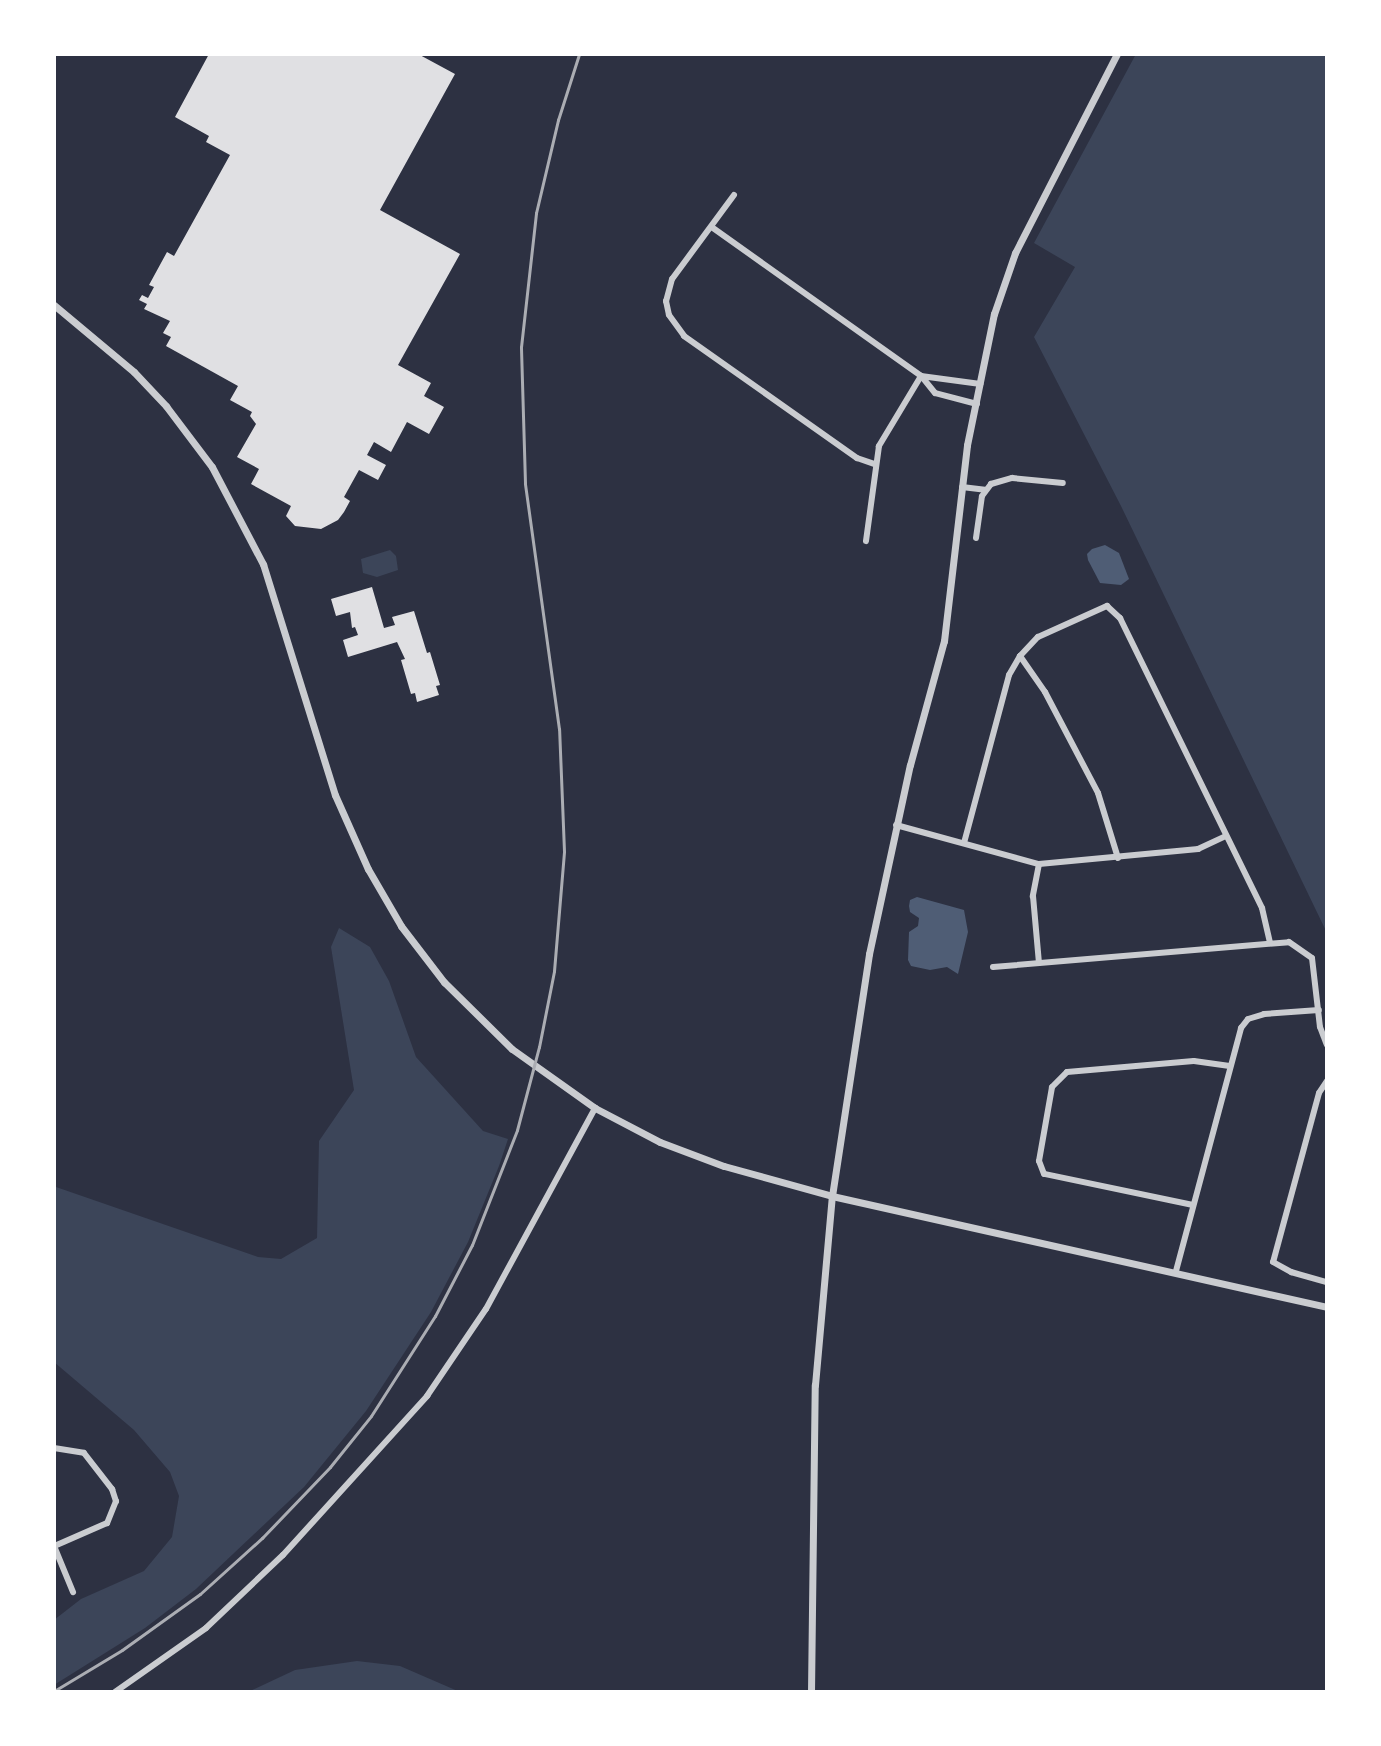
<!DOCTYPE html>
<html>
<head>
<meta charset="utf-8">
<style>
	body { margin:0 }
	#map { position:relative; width:1381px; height:1746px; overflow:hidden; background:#2d3142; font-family:"Sofia Sans Condensed",sans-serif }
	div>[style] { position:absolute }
	.green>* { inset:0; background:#3c4559 }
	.water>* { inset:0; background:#4f5d75 }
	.building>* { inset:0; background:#e0e0e3 }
	.minor>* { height:6px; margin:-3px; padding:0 3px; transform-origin:3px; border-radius:3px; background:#caccd0 }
	.tertiary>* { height:7px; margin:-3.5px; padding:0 3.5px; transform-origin:3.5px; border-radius:3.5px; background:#caccd0 }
	.rail>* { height:3px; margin:-1.5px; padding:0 1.5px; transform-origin:1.5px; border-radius:1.5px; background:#abadb3 }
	span { translate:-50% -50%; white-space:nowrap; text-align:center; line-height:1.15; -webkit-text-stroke:7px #fff; paint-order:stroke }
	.frame { position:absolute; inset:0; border:56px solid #fff; pointer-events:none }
</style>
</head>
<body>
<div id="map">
	<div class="green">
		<div style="clip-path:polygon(1136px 54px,1327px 54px,1327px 933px,1121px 506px,1034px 337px,1075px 267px,1034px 243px)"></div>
		<div style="clip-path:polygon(390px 550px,396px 556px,398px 570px,377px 577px,363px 573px,361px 559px)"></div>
		<div style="clip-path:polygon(339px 928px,370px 947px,389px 981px,416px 1057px,483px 1131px,508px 1139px,499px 1166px,468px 1242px,431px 1312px,366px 1411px,304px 1487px,196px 1589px,145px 1628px,54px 1685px,54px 1620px,81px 1599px,144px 1571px,172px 1537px,179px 1496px,170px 1472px,134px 1430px,54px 1362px,54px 1189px,56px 1187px,258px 1257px,281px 1259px,317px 1238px,319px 1141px,354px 1090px,331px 947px)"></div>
		<div style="clip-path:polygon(357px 1661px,400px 1666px,460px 1692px,248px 1692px,295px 1670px)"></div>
	</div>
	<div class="water">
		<div style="clip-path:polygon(1105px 545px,1119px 553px,1129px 579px,1121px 585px,1100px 583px,1088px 560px,1087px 554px,1092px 549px)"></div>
		<div style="clip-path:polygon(917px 897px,964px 910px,968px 932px,958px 974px,947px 967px,930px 970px,911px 966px,908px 960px,909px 932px,918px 926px,919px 918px,910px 912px,909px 906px,910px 900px)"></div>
	</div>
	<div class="building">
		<div style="clip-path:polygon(209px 54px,418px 54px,455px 74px,380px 210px,460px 254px,398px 365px,431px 383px,424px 396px,444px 407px,429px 434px,407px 422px,391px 452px,374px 442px,367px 455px,386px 465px,378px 480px,359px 470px,344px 497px,350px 501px,344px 512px,338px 520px,321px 529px,295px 526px,286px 516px,291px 506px,251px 484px,259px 469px,237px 457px,256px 424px,250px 416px,252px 412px,230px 400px,238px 386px,166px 346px,171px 337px,163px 333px,170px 321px,144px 309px,147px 304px,139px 300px,142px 295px,148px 298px,154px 287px,149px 285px,167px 252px,174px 256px,230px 155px,206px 142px,209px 136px,175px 117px)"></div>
		<div style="clip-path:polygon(372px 587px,384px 628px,395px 625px,392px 617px,414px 611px,427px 653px,430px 652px,440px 685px,436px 686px,439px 695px,417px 702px,415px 693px,411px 694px,401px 660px,405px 659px,397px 642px,348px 657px,343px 640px,358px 635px,355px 627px,352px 628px,350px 612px,336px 616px,331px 599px)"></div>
	</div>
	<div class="minor">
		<div style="left:734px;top:195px;width:104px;rotate:126.4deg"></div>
		<div style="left:672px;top:279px;width:23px;rotate:105deg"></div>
		<div style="left:666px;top:301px;width:14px;rotate:78deg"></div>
		<div style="left:669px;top:315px;width:26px;rotate:54deg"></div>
		<div style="left:684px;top:336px;width:212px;rotate:35.2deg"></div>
		<div style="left:857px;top:458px;width:18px;rotate:19deg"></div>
		<div style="left:713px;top:228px;width:255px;rotate:35.4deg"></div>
		<div style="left:921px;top:376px;width:82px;rotate:121deg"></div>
		<div style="left:879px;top:446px;width:96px;rotate:97.8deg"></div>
		<div style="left:977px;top:404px;width:43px;rotate:-165.3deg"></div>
		<div style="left:935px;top:393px;width:22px;rotate:-129deg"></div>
		<div style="left:921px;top:376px;width:60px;rotate:7.7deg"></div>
		<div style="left:962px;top:487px;width:23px;rotate:7deg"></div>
		<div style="left:976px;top:538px;width:42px;rotate:-81.9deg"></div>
		<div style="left:982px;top:496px;width:15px;rotate:-53deg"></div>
		<div style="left:991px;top:484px;width:22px;rotate:-16deg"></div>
		<div style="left:1012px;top:478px;width:51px;rotate:5.6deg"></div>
		<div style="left:1020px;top:656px;width:44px;rotate:55.2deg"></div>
		<div style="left:1045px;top:692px;width:114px;rotate:62.3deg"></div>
		<div style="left:1098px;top:793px;width:68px;rotate:72.9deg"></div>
		<div style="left:896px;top:825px;width:148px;rotate:15.3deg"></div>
		<div style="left:1039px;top:864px;width:160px;rotate:-5.4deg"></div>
		<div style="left:1198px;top:849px;width:31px;rotate:-25deg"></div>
		<div style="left:964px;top:843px;width:174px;rotate:-75deg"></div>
		<div style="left:1009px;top:675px;width:22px;rotate:-60deg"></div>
		<div style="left:1020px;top:656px;width:26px;rotate:-47deg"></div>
		<div style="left:1038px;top:637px;width:76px;rotate:-24.2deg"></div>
		<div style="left:1107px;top:606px;width:18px;rotate:43deg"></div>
		<div style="left:1120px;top:618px;width:323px;rotate:63.9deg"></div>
		<div style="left:1262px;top:908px;width:36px;rotate:77deg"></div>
		<div style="left:1039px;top:864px;width:33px;rotate:101deg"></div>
		<div style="left:1033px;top:896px;width:67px;rotate:84.9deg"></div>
		<div style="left:993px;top:967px;width:297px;rotate:-4.8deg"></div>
		<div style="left:1289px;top:942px;width:28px;rotate:35deg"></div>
		<div style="left:1312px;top:958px;width:69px;rotate:83.4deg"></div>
		<div style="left:1320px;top:1027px;width:19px;rotate:69deg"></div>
		<div style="left:1327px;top:1081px;width:14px;rotate:124deg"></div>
		<div style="left:1319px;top:1093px;width:175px;rotate:105.2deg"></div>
		<div style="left:1273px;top:1262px;width:21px;rotate:29deg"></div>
		<div style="left:1291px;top:1272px;width:37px;rotate:16deg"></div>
		<div style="left:1193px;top:1205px;width:152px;rotate:-168.2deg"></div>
		<div style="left:1044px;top:1174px;width:14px;rotate:-111deg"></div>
		<div style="left:1039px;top:1161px;width:75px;rotate:-80deg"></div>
		<div style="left:1052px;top:1087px;width:21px;rotate:-45deg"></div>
		<div style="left:1067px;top:1072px;width:127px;rotate:-5deg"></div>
		<div style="left:1194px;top:1061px;width:36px;rotate:8deg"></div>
		<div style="left:1176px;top:1271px;width:252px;rotate:-75deg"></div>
		<div style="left:1241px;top:1028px;width:11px;rotate:-52deg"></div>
		<div style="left:1248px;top:1019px;width:17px;rotate:-17deg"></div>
		<div style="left:1264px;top:1014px;width:55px;rotate:-4.2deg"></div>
		<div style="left:54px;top:1448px;width:30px;rotate:9deg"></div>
		<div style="left:84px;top:1453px;width:46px;rotate:52.1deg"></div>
		<div style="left:112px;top:1489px;width:13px;rotate:72deg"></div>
		<div style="left:116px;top:1501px;width:24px;rotate:112deg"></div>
		<div style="left:107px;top:1523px;width:58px;rotate:156.5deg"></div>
		<div style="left:54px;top:1546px;width:50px;rotate:67.6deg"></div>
		<div style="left:115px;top:1692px;width:111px;rotate:-35.1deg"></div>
		<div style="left:206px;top:1628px;width:106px;rotate:-43.5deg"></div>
		<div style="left:283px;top:1555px;width:215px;rotate:-47.8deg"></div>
		<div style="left:427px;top:1396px;width:105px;rotate:-55.9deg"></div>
		<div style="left:486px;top:1309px;width:229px;rotate:-61.5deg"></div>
	</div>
	<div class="tertiary">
		<div style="left:54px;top:305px;width:104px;rotate:39.9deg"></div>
		<div style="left:134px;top:372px;width:47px;rotate:46.7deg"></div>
		<div style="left:166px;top:406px;width:76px;rotate:53deg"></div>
		<div style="left:212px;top:467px;width:110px;rotate:62.3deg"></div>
		<div style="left:263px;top:564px;width:242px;rotate:72.7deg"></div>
		<div style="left:335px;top:795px;width:81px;rotate:66deg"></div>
		<div style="left:368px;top:869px;width:66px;rotate:59.9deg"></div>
		<div style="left:401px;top:926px;width:71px;rotate:52.5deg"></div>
		<div style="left:444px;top:982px;width:95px;rotate:44.6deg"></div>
		<div style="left:512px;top:1049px;width:102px;rotate:35.4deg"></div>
		<div style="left:595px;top:1108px;width:73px;rotate:27.6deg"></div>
		<div style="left:660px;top:1142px;width:68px;rotate:20.6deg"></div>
		<div style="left:724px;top:1166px;width:112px;rotate:15.5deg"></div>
		<div style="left:832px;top:1196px;width:507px;rotate:12.64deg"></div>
		<div style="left:811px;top:1692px;width:307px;rotate:-89.3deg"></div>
		<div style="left:815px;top:1385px;width:190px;rotate:-84.9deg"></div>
		<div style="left:832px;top:1196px;width:245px;rotate:-81.3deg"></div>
		<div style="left:869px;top:954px;width:193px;rotate:-77.8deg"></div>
		<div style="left:910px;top:765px;width:129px;rotate:-74.7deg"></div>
		<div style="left:944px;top:641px;width:197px;rotate:-83.3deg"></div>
		<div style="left:967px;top:445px;width:134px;rotate:-78.4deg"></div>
		<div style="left:994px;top:314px;width:65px;rotate:-71deg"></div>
		<div style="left:1015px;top:253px;width:224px;rotate:-62.9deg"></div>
	</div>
	<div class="rail">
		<div style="left:54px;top:1691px;width:79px;rotate:-31.1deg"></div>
		<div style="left:122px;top:1650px;width:96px;rotate:-35.7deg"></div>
		<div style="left:200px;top:1594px;width:84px;rotate:-42.1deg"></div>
		<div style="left:262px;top:1538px;width:98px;rotate:-46.2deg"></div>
		<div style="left:330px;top:1467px;width:65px;rotate:-51.2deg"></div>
		<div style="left:371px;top:1416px;width:119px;rotate:-57.4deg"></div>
		<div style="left:435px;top:1316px;width:80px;rotate:-62.5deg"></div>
		<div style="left:472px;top:1245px;width:123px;rotate:-68.6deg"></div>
		<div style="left:517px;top:1130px;width:86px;rotate:-75.2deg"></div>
		<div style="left:539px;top:1047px;width:77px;rotate:-78.8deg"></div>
		<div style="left:554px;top:971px;width:120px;rotate:-85.2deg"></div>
		<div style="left:564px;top:851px;width:122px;rotate:-92.3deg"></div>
		<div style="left:559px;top:729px;width:248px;rotate:-97.9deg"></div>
		<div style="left:525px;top:483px;width:136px;rotate:-91.7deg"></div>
		<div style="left:521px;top:347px;width:135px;rotate:-83.6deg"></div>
		<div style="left:536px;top:213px;width:96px;rotate:-76.7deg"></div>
		<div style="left:558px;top:120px;width:69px;rotate:-72.3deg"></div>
	</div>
	<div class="frame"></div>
</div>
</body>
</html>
